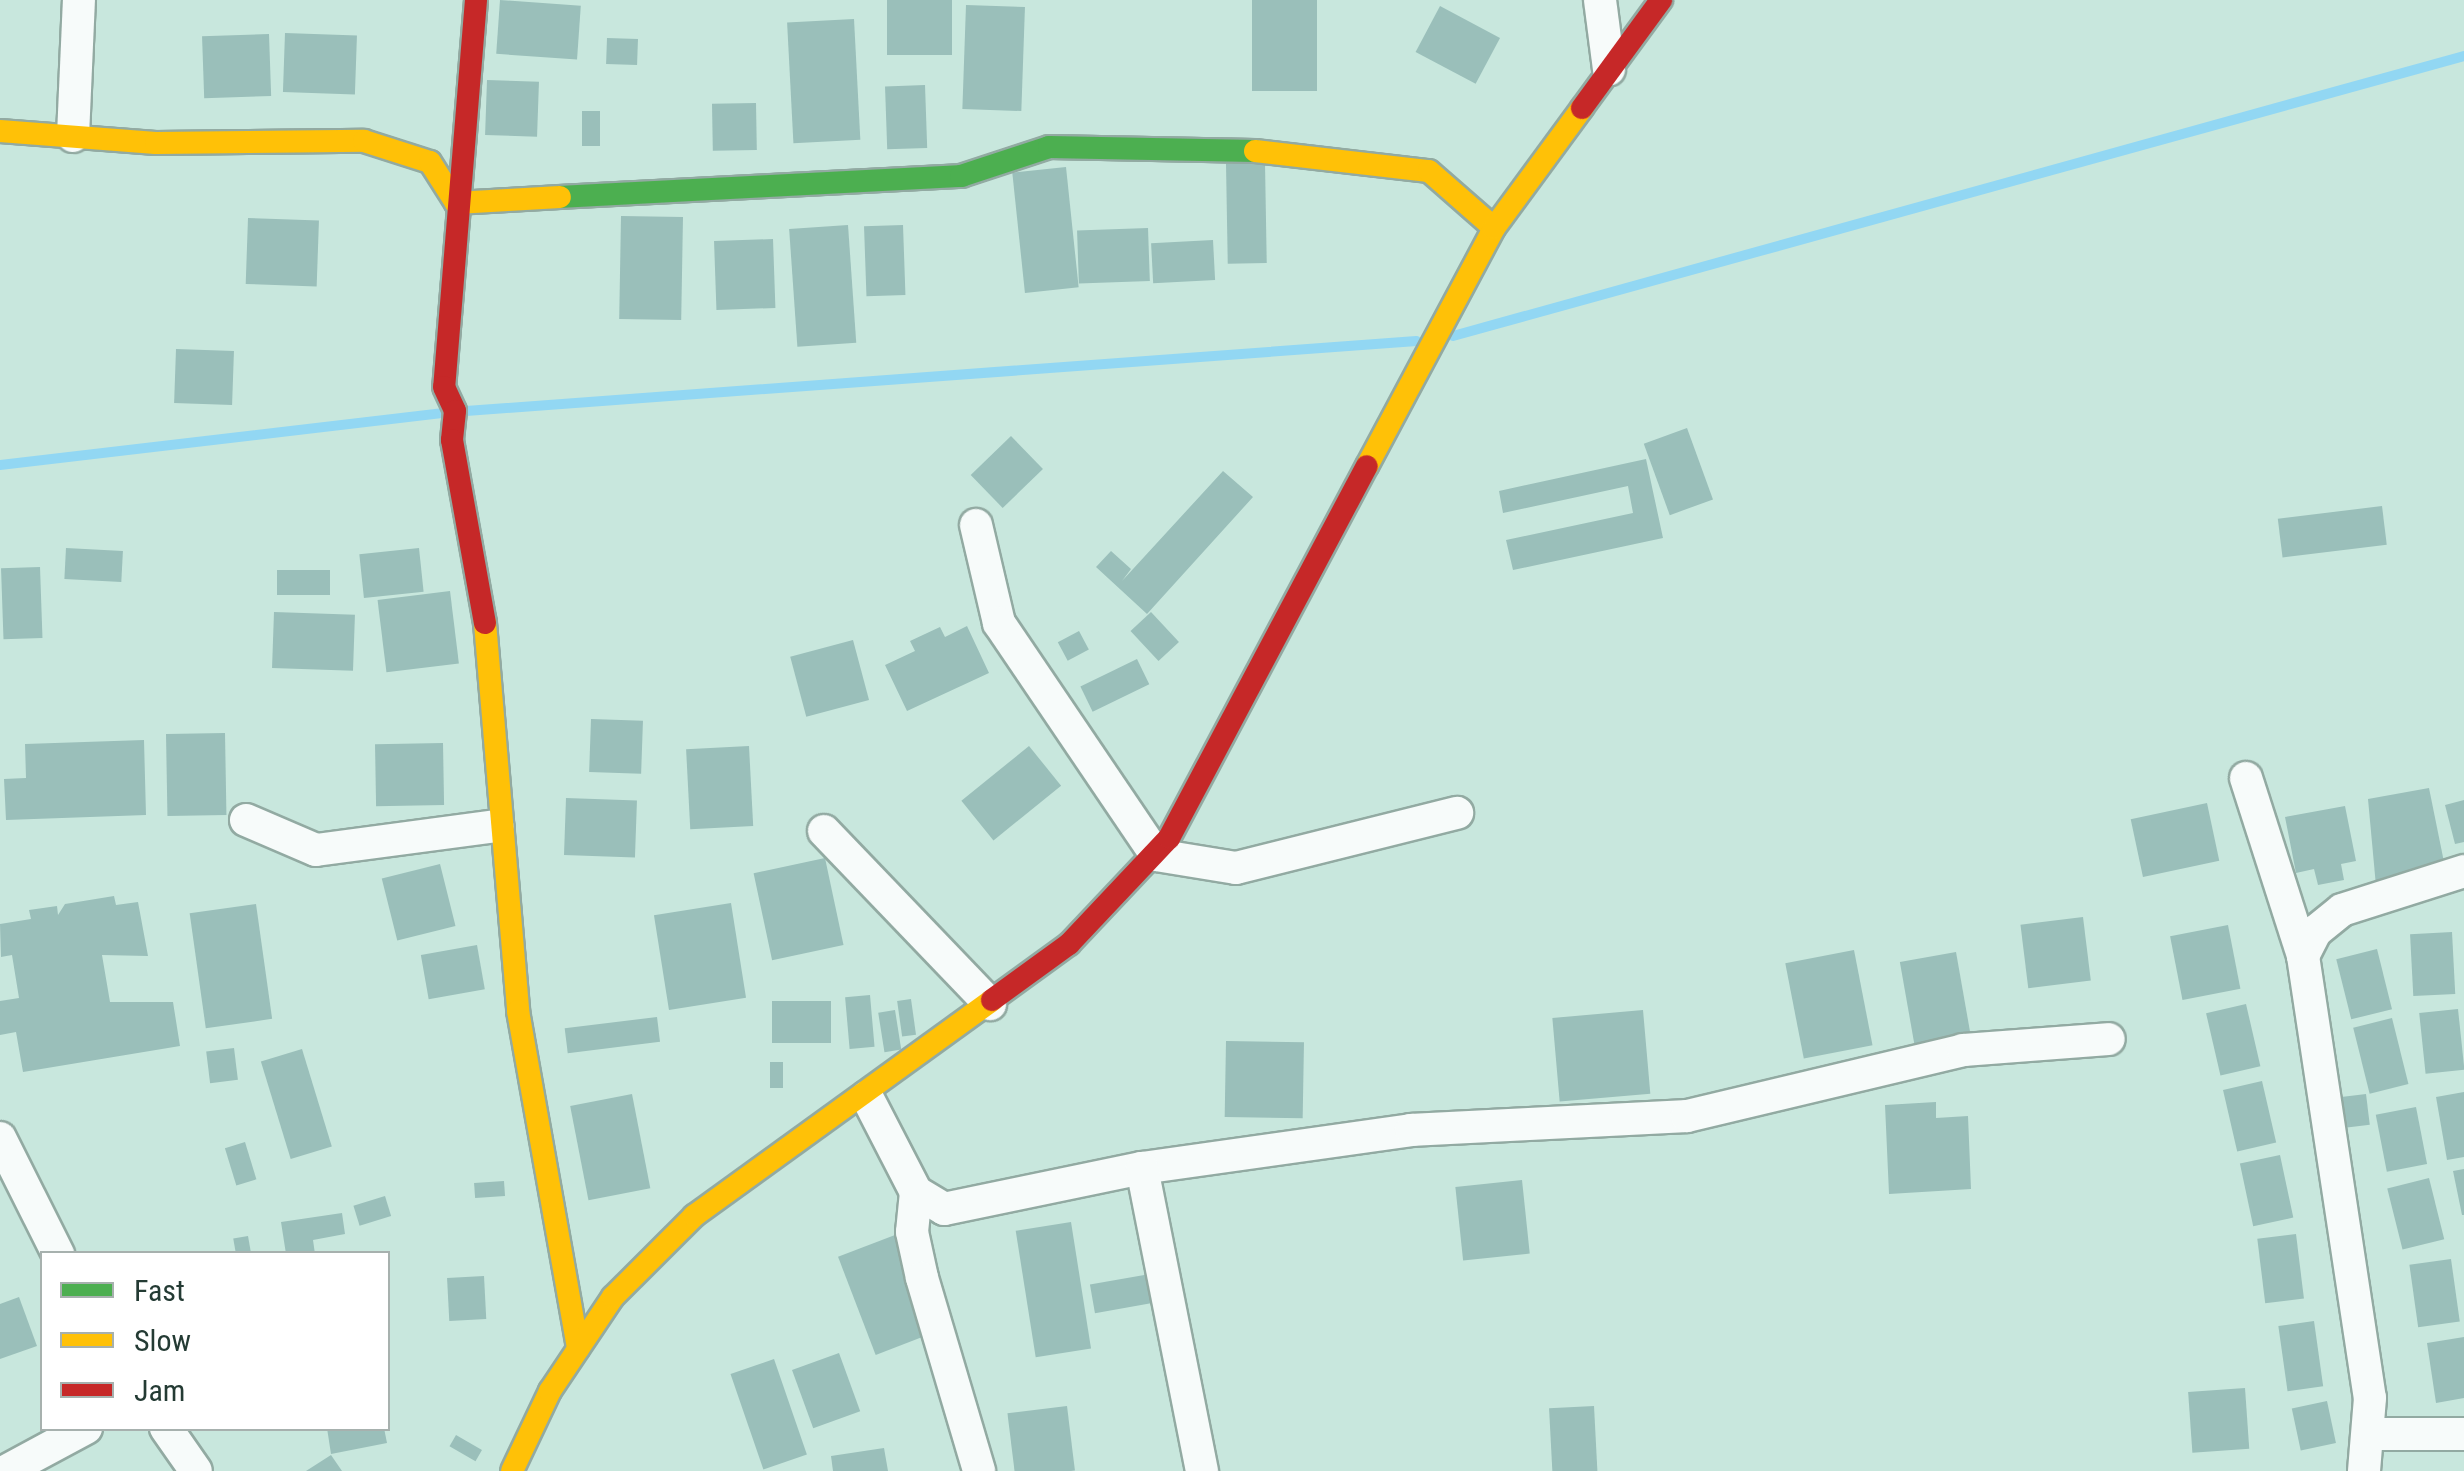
<!DOCTYPE html>
<html>
<head>
<meta charset="utf-8">
<style>
	body { margin:0 }
	#map { position:relative; width:2464px; height:1471px; overflow:hidden; background:#c8e7dd; font-family:"Roboto Condensed",sans-serif }
	div>[style] { position:absolute }
	.stream>* { height:10px; margin:-5px; padding:0 5px; transform-origin:5px; border-radius:5px; background:#92d7f3 }
	.building>* { inset:0; background:#9abfba; transform-origin:0 0 }
	.roads { filter:drop-shadow(2px 0 #92aaa2) drop-shadow(-2px 0 #92aaa2) drop-shadow(0 2px #92aaa2) drop-shadow(0 -2px #92aaa2) }
	.street>* { height:32px; margin:-16px; padding:0 16px; transform-origin:16px; border-radius:16px; background:#f7fbfa }
	.fast>* { height:22px; margin:-11px; padding:0 11px; transform-origin:11px; border-radius:11px; background:#4caf50 }
	.slow>* { height:22px; margin:-11px; padding:0 11px; transform-origin:11px; border-radius:11px; background:#ffc107 }
	.jam>* { height:22px; margin:-11px; padding:0 11px; transform-origin:11px; border-radius:11px; background:#c62828 }
	span { translate:-50% -50%; white-space:nowrap; text-align:center; line-height:1.15; -webkit-text-stroke:8px #fff; paint-order:stroke }
	.legend { position:absolute; left:40px; top:1251px; width:350px; height:180px; box-sizing:border-box; background:#fff; border:2px solid #a7b1ae; margin:0; padding:12px 18px; list-style:none; font-size:30px; color:#243b34 }
	.legend li { display:flex; align-items:center; gap:20px; height:50px }
	.legend b { width:50px; border:2px solid #a7b1ae }
</style>
</head>
<body>
<div id="map">
	<div class="stream">
		<div style="left:1453px;top:336px;width:1049px;rotate:-15.48deg"></div>
		<div style="left:466px;top:411px;width:953px;rotate:-4.21deg"></div>
		<div style="left:0;top:465px;width:447px;rotate:-6.7deg"></div>
	</div>
	<div class="building">
		<div style="left:500px;top:0;width:81px;height:54px;rotate:4deg"></div>
		<div style="left:887px;top:0;width:65px;height:55px"></div>
		<div style="left:1252px;top:0;width:65px;height:91px"></div>
		<div style="left:966px;top:5px;width:59px;height:104px;rotate:2deg"></div>
		<div style="left:1440px;top:6px;width:68px;height:52px;rotate:28deg"></div>
		<div style="left:854px;top:19px;width:121px;height:67px;rotate:87deg"></div>
		<div style="left:285px;top:33px;width:72px;height:59px;rotate:2deg"></div>
		<div style="left:269px;top:34px;width:62px;height:67px;rotate:88deg"></div>
		<div style="left:607px;top:38px;width:31px;height:26px;rotate:2deg"></div>
		<div style="left:487px;top:80px;width:52px;height:55px;rotate:2deg"></div>
		<div style="left:925px;top:85px;width:63px;height:40px;rotate:88deg"></div>
		<div style="left:756px;top:103px;width:47px;height:44px;rotate:89deg"></div>
		<div style="left:582px;top:111px;width:18px;height:35px"></div>
		<div style="left:1265px;top:163px;width:100px;height:39px;rotate:89deg"></div>
		<div style="left:1066px;top:167px;width:121px;height:54px;rotate:84deg"></div>
		<div style="left:621px;top:216px;width:62px;height:103px;rotate:1deg"></div>
		<div style="left:248px;top:218px;width:71px;height:66px;rotate:2deg"></div>
		<div style="left:848px;top:225px;width:118px;height:59px;rotate:86deg"></div>
		<div style="left:903px;top:225px;width:70px;height:39px;rotate:88deg"></div>
		<div style="left:1148px;top:228px;width:53px;height:71px;rotate:88deg"></div>
		<div style="left:773px;top:239px;width:69px;height:59px;rotate:88deg"></div>
		<div style="left:1213px;top:240px;width:40px;height:62px;rotate:87deg"></div>
		<div style="left:176px;top:349px;width:58px;height:54px;rotate:2deg"></div>
		<div style="left:1687px;top:428px;width:76px;height:46px;rotate:70deg"></div>
		<div style="left:1011px;top:436px;width:46px;height:56px;rotate:46deg"></div>
		<div style="clip-path:polygon(1646px 459px,1663px 538px,1513px 570px,1506px 540px,1633px 513px,1628px 486px,1503px 513px,1499px 491px)"></div>
		<div style="clip-path:polygon(1223px 471px,1253px 497px,1147px 614px,1096px 567px,1111px 551px,1131px 569px,1122px 581px)"></div>
		<div style="left:2382px;top:506px;width:39px;height:105px;rotate:83deg"></div>
		<div style="left:66px;top:548px;width:57px;height:31px;rotate:3deg"></div>
		<div style="left:419px;top:548px;width:44px;height:60px;rotate:84deg"></div>
		<div style="left:40px;top:567px;width:71px;height:39px;rotate:88deg"></div>
		<div style="left:277px;top:570px;width:53px;height:25px"></div>
		<div style="left:450px;top:591px;width:73px;height:73px;rotate:83deg"></div>
		<div style="left:274px;top:612px;width:81px;height:56px;rotate:2deg"></div>
		<div style="left:1151px;top:612px;width:41px;height:28px;rotate:47deg"></div>
		<div style="clip-path:polygon(967px 626px,989px 673px,907px 711px,885px 665px,915px 651px,910px 641px,940px 627px,945px 637px)"></div>
		<div style="left:1079px;top:631px;width:21px;height:24px;rotate:62deg"></div>
		<div style="left:853px;top:640px;width:62px;height:65px;rotate:75deg"></div>
		<div style="left:1137px;top:659px;width:28px;height:63px;rotate:64deg"></div>
		<div style="left:591px;top:719px;width:52px;height:53px;rotate:2deg"></div>
		<div style="left:225px;top:733px;width:82px;height:59px;rotate:89deg"></div>
		<div style="clip-path:polygon(144px 740px,146px 815px,6px 820px,4px 779px,26px 778px,25px 744px)"></div>
		<div style="left:443px;top:743px;width:62px;height:68px;rotate:89deg"></div>
		<div style="left:749px;top:746px;width:80px;height:63px;rotate:87deg"></div>
		<div style="left:1029px;top:746px;width:51px;height:87px;rotate:51deg"></div>
		<div style="clip-path:polygon(2429px 788px,2446px 872px,2376px 886px,2368px 799px)"></div>
		<div style="left:566px;top:798px;width:71px;height:57px;rotate:2deg"></div>
		<div style="clip-path:polygon(2464px 800px,2464px 842px,2455px 844px,2445px 805px)"></div>
		<div style="left:2207px;top:803px;width:59px;height:78px;rotate:78deg"></div>
		<div style="clip-path:polygon(2345px 806px,2356px 861px,2341px 864px,2344px 880px,2318px 885px,2314px 869px,2296px 873px,2285px 817px)"></div>
		<div style="left:825px;top:858px;width:89px;height:73px;rotate:78deg"></div>
		<div style="left:440px;top:864px;width:64px;height:60px;rotate:76deg"></div>
		<div style="clip-path:polygon(114px 896px,116px 905px,138px 902px,148px 956px,102px 955px,110px 1002px,173px 1002px,180px 1046px,23px 1072px,16px 1032px,0 1035px,0 1001px,19px 998px,12px 955px,1px 957px,0 924px,31px 919px,29px 910px,57px 906px,58px 915px,65px 904px)"></div>
		<div style="left:731px;top:903px;width:96px;height:78px;rotate:81deg"></div>
		<div style="left:256px;top:904px;width:116px;height:67px;rotate:82deg"></div>
		<div style="left:2083px;top:917px;width:64px;height:63px;rotate:83deg"></div>
		<div style="left:2228px;top:925px;width:65px;height:59px;rotate:79deg"></div>
		<div style="left:2452px;top:932px;width:62px;height:42px;rotate:87deg"></div>
		<div style="left:477px;top:945px;width:45px;height:57px;rotate:80deg"></div>
		<div style="left:2377px;top:949px;width:62px;height:42px;rotate:76deg"></div>
		<div style="left:1854px;top:950px;width:97px;height:70px;rotate:79deg"></div>
		<div style="left:1956px;top:952px;width:83px;height:57px;rotate:80deg"></div>
		<div style="left:870px;top:995px;width:52px;height:25px;rotate:85deg"></div>
		<div style="left:911px;top:999px;width:36px;height:14px;rotate:82deg"></div>
		<div style="left:772px;top:1001px;width:59px;height:42px"></div>
		<div style="left:2246px;top:1004px;width:64px;height:41px;rotate:77deg"></div>
		<div style="left:2458px;top:1009px;width:61px;height:39px;rotate:84deg"></div>
		<div style="left:895px;top:1010px;width:40px;height:17px;rotate:81deg"></div>
		<div style="left:1643px;top:1010px;width:84px;height:91px;rotate:85deg"></div>
		<div style="left:657px;top:1017px;width:25px;height:93px;rotate:83deg"></div>
		<div style="left:2392px;top:1018px;width:68px;height:40px;rotate:76deg"></div>
		<div style="left:1226px;top:1041px;width:78px;height:76px;rotate:1deg"></div>
		<div style="left:234px;top:1048px;width:32px;height:28px;rotate:83deg"></div>
		<div style="left:302px;top:1049px;width:102px;height:43px;rotate:73deg"></div>
		<div style="left:770px;top:1062px;width:13px;height:26px"></div>
		<div style="left:2262px;top:1081px;width:63px;height:40px;rotate:77deg"></div>
		<div style="clip-path:polygon(2464px 1092px,2464px 1157px,2447px 1160px,2436px 1097px)"></div>
		<div style="left:632px;top:1094px;width:96px;height:63px;rotate:79deg"></div>
		<div style="left:2366px;top:1094px;width:31px;height:25px;rotate:83deg"></div>
		<div style="clip-path:polygon(1936px 1102px,1936px 1118px,1968px 1116px,1971px 1189px,1889px 1194px,1885px 1105px)"></div>
		<div style="left:2416px;top:1107px;width:58px;height:41px;rotate:79deg"></div>
		<div style="left:245px;top:1142px;width:39px;height:21px;rotate:73deg"></div>
		<div style="left:2280px;top:1155px;width:64px;height:41px;rotate:78deg"></div>
		<div style="clip-path:polygon(2464px 1169px,2464px 1215px,2462px 1215px,2453px 1171px)"></div>
		<div style="left:2429px;top:1178px;width:63px;height:43px;rotate:76deg"></div>
		<div style="left:1522px;top:1180px;width:74px;height:67px;rotate:84deg"></div>
		<div style="left:504px;top:1181px;width:15px;height:30px;rotate:86deg"></div>
		<div style="left:385px;top:1196px;width:21px;height:33px;rotate:73deg"></div>
		<div style="clip-path:polygon(342px 1213px,345px 1234px,313px 1240px,315px 1254px,286px 1254px,281px 1222px)"></div>
		<div style="left:1071px;top:1222px;width:128px;height:56px;rotate:81deg"></div>
		<div style="left:2296px;top:1234px;width:65px;height:39px;rotate:83deg"></div>
		<div style="left:895px;top:1235px;width:105px;height:61px;rotate:69deg"></div>
		<div style="left:248px;top:1236px;width:17px;height:15px;rotate:80deg"></div>
		<div style="left:2451px;top:1259px;width:63px;height:42px;rotate:82deg"></div>
		<div style="left:1150px;top:1274px;width:29px;height:61px;rotate:80deg"></div>
		<div style="left:484px;top:1276px;width:43px;height:37px;rotate:87deg"></div>
		<div style="clip-path:polygon(19px 1297px,37px 1346px,0 1359px,0 1304px)"></div>
		<div style="left:2314px;top:1321px;width:66px;height:36px;rotate:82deg"></div>
		<div style="clip-path:polygon(2464px 1337px,2464px 1398px,2436px 1403px,2427px 1343px)"></div>
		<div style="left:839px;top:1353px;width:62px;height:50px;rotate:70deg"></div>
		<div style="left:774px;top:1359px;width:101px;height:46px;rotate:71deg"></div>
		<div style="left:2245px;top:1388px;width:61px;height:57px;rotate:86deg"></div>
		<div style="left:2327px;top:1401px;width:43px;height:36px;rotate:78deg"></div>
		<div style="left:1067px;top:1406px;width:65px;height:60px;rotate:83deg"></div>
		<div style="left:1594px;top:1406px;width:65px;height:45px;rotate:87deg"></div>
		<div style="clip-path:polygon(327px 1428px,384px 1428px,387px 1443px,331px 1454px)"></div>
		<div style="left:456px;top:1435px;width:30px;height:13px;rotate:30deg"></div>
		<div style="clip-path:polygon(884px 1448px,888px 1471px,833px 1471px,831px 1456px)"></div>
		<div style="clip-path:polygon(331px 1455px,342px 1471px,306px 1471px)"></div>
	</div>
	<div class="roads">
		<div class="street">
			<div style="left:1600px;top:0;width:70px;rotate:82.6deg"></div>
			<div style="left:73px;top:136px;width:136px;rotate:-87.5deg"></div>
			<div style="left:976px;top:525px;width:101px;rotate:76.8deg"></div>
			<div style="left:999px;top:623px;width:280px;rotate:55.9deg"></div>
			<div style="left:1156px;top:855px;width:81px;rotate:9.2deg"></div>
			<div style="left:1236px;top:868px;width:228px;rotate:-14deg"></div>
			<div style="left:2246px;top:778px;width:187px;rotate:72.2deg"></div>
			<div style="left:2303px;top:956px;width:447px;rotate:81.4deg"></div>
			<div style="left:2370px;top:1398px;width:73px;rotate:94.7deg"></div>
			<div style="left:246px;top:820px;width:76px;rotate:23.2deg"></div>
			<div style="left:316px;top:850px;width:183px;rotate:-7.6deg"></div>
			<div style="left:824px;top:831px;width:240px;rotate:46.2deg"></div>
			<div style="left:2303px;top:956px;width:28px;rotate:-63deg"></div>
			<div style="left:2316px;top:931px;width:33px;rotate:-39deg"></div>
			<div style="left:2342px;top:910px;width:128px;rotate:-17.7deg"></div>
			<div style="left:867px;top:1097px;width:107px;rotate:62.7deg"></div>
			<div style="left:916px;top:1192px;width:33px;rotate:31deg"></div>
			<div style="left:944px;top:1209px;width:202px;rotate:-11.7deg"></div>
			<div style="left:1142px;top:1168px;width:272px;rotate:-8deg"></div>
			<div style="left:1411px;top:1130px;width:276px;rotate:-2.9deg"></div>
			<div style="left:1687px;top:1116px;width:284px;rotate:-13.4deg"></div>
			<div style="left:1963px;top:1050px;width:146px;rotate:-4.3deg"></div>
			<div style="left:0;top:1138px;width:130px;rotate:63.4deg"></div>
			<div style="left:1142px;top:1168px;width:309px;rotate:78.8deg"></div>
			<div style="left:916px;top:1192px;width:40px;rotate:95.7deg"></div>
			<div style="left:912px;top:1232px;width:47px;rotate:77.7deg"></div>
			<div style="left:922px;top:1278px;width:201px;rotate:73.5deg"></div>
			<div style="left:166px;top:1428px;width:52px;rotate:55.1deg"></div>
			<div style="left:2371px;top:1434px;width:93px"></div>
			<div style="left:6px;top:1471px;width:91px;rotate:-28.3deg"></div>
		</div>
		<div class="fast">
			<div style="left:560px;top:197px;width:402px;rotate:-3deg"></div>
			<div style="left:961px;top:176px;width:93px;rotate:-18.2deg"></div>
			<div style="left:1049px;top:147px;width:206px;rotate:1.1deg"></div>
		</div>
		<div class="slow">
			<div style="left:0;top:131px;width:156px;rotate:4.4deg"></div>
			<div style="left:156px;top:143px;width:208px;rotate:-0.6deg"></div>
			<div style="left:364px;top:141px;width:69px;rotate:17.7deg"></div>
			<div style="left:430px;top:162px;width:49px;rotate:57.6deg"></div>
			<div style="left:456px;top:203px;width:104px;rotate:-3.3deg"></div>
			<div style="left:1255px;top:151px;width:175px;rotate:6.6deg"></div>
			<div style="left:1429px;top:171px;width:86px;rotate:41.2deg"></div>
			<div style="left:1367px;top:466px;width:270px;rotate:-61.9deg"></div>
			<div style="left:1494px;top:228px;width:149px;rotate:-53.7deg"></div>
			<div style="left:485px;top:623px;width:389px;rotate:85.1deg"></div>
			<div style="left:518px;top:1011px;width:343px;rotate:79.9deg"></div>
			<div style="left:512px;top:1471px;width:89px;rotate:-64.6deg"></div>
			<div style="left:550px;top:1391px;width:113px;rotate:-56.2deg"></div>
			<div style="left:613px;top:1297px;width:115px;rotate:-45deg"></div>
			<div style="left:694px;top:1216px;width:368px;rotate:-35.9deg"></div>
		</div>
		<div class="jam">
			<div style="left:476px;top:0;width:388px;rotate:94.7deg"></div>
			<div style="left:444px;top:387px;width:26px;rotate:65deg"></div>
			<div style="left:455px;top:411px;width:29px;rotate:96deg"></div>
			<div style="left:452px;top:440px;width:186px;rotate:79.8deg"></div>
			<div style="left:1582px;top:108px;width:134px;rotate:-53.8deg"></div>
			<div style="left:992px;top:1000px;width:95px;rotate:-36deg"></div>
			<div style="left:1069px;top:944px;width:146px;rotate:-46.7deg"></div>
			<div style="left:1169px;top:838px;width:421px;rotate:-62deg"></div>
		</div>
	</div>
	<ul class="legend">
	<li><b style="height:12px;background:#4caf50"></b>Fast</li>
	<li><b style="height:12px;background:#ffc107"></b>Slow</li>
	<li><b style="height:12px;background:#c62828"></b>Jam</li>
	</ul>
</div>
</body>
</html>
